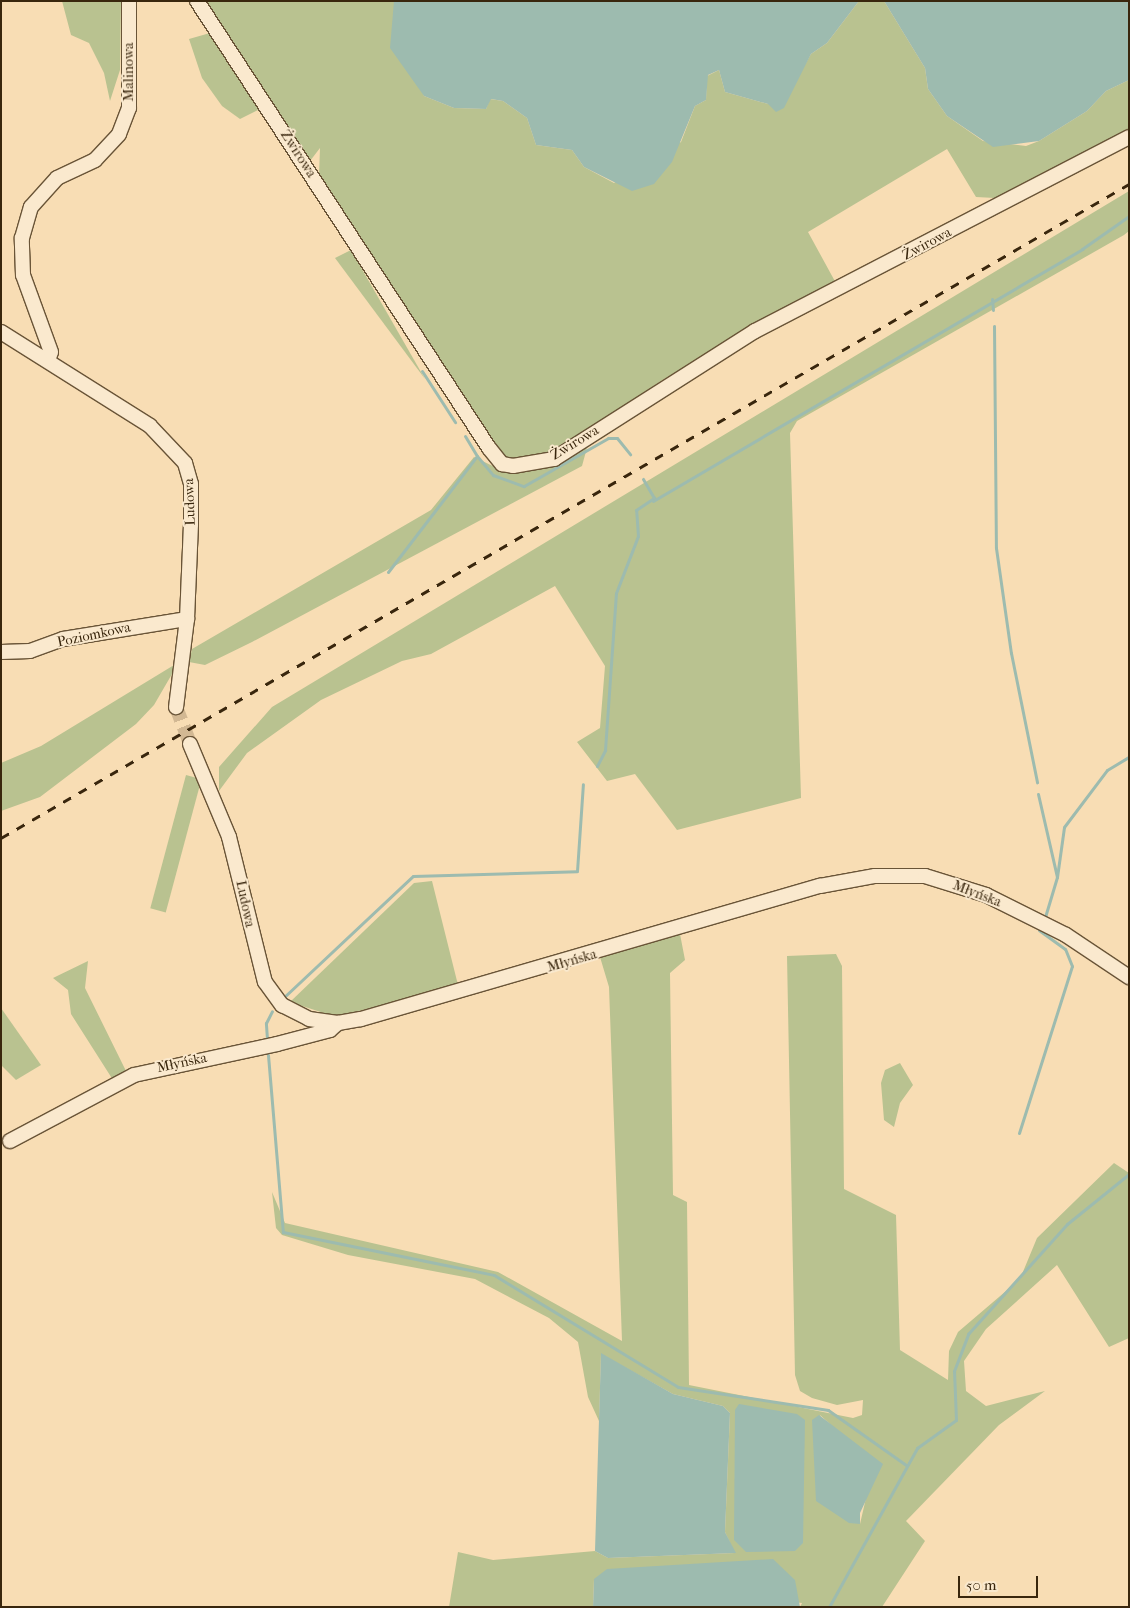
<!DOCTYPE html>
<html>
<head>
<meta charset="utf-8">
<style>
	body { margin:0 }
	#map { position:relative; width:1130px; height:1608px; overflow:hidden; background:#f8ddb4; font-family:"IM FELL French Canon",serif }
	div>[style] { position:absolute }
	.green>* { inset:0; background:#b9c290; transform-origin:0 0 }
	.water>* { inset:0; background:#9dbbaf }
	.stream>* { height:3px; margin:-1.5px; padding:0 1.5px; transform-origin:1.5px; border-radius:1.5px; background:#9dbbaf }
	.minor-tunnel>* { height:14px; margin-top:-7px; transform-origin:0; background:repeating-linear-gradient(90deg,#d2b893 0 14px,transparent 0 21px) }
	.roads { filter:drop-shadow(1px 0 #695437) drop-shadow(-1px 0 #695437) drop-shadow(0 1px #695437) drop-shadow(0 -1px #695437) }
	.minor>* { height:14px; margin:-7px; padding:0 7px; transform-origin:7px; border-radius:7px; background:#fae9ce }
	.rail>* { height:3px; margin-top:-1.5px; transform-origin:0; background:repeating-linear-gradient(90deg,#39260d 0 9px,transparent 0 18px) }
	span { translate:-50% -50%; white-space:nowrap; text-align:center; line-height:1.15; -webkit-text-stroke:4px #fae9ce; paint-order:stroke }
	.street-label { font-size:14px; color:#39260d }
	.frame { position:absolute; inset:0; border:2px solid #39260d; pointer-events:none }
	.scale { position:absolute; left:958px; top:1576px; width:80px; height:22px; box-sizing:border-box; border:2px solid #39260d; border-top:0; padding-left:6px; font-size:15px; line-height:18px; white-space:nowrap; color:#39260d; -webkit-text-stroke:4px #fae9ce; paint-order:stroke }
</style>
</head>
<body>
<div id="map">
	<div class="green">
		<div style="clip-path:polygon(62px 1px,121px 1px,120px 70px,110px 101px,104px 73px,89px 43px,71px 35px)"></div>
		<div style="clip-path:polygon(205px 1px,394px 1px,424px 96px,454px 108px,486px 109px,490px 99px,503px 101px,527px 118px,536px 145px,572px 150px,584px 167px,614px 183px,681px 142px,695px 106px,706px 100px,707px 76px,719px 70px,725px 92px,768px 104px,796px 80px,811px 54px,827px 43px,859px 1px,884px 1px,925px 68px,928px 89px,947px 116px,983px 141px,1026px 146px,1039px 141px,1087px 111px,1106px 91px,1129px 80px,1129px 129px,995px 198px,976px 197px,947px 149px,808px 232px,837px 285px,756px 325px,664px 379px,551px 454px,522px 460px,505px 458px,319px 175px,320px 148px,310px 161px)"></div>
		<div style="clip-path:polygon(210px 33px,260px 109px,240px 119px,222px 106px,202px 78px,189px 39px)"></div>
		<div style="clip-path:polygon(1129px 191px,1129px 231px,1124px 235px,797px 421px,790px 433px,801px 798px,677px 830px,635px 774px,607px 781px,577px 742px,600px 728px,605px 666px,555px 586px,431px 654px,402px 661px,321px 700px,247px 753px,219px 791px,219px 767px,272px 707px)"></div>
		<div style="clip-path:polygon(351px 250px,425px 379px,335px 258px)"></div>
		<div style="clip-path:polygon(588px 444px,582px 466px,252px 642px,205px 665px,189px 662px,192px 649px,431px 510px,474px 457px,499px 469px,524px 471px,555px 466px)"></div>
		<div style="clip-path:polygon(179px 662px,154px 705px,136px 724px,40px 797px,1px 811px,1px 763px,41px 746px)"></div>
		<div style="left:186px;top:775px;width:16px;height:138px;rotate:15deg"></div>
		<div style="clip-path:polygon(432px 881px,458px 985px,336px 1017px,290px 1002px,414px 883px)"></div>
		<div style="clip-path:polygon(evenodd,680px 934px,685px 960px,670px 973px,673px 1195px,687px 1202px,689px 1385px,853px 1418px,862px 1415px,863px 1400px,837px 1405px,812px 1398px,800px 1391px,795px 1375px,787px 956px,836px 954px,842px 966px,844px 1189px,896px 1215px,900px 1350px,948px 1380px,949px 1351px,958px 1332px,1020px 1279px,1037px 1238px,1114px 1163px,1129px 1173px,1129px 1338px,1109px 1347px,1057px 1265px,986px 1329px,964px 1361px,966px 1391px,986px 1406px,1045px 1391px,999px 1425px,906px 1521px,925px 1541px,882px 1607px,800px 1607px,802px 1603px,594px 1579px,593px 1607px,449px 1607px,458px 1552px,493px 1560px,595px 1551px,608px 1558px,735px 1553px,725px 1532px,730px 1413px,723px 1406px,673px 1394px,601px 1354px,599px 1421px,588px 1397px,578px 1342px,549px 1318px,475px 1279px,348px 1255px,282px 1235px,276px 1228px,272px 1192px,285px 1223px,498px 1272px,622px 1341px,609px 987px,600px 957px,680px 934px,820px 1415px,840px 1433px,866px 1498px,860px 1524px,820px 1415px)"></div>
		<div style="clip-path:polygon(88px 961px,85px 988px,127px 1073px,113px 1080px,71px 1014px,68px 990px,53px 978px)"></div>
		<div style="clip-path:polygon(1px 1008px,41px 1065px,16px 1080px,1px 1065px)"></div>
		<div style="clip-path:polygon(900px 1063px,913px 1085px,900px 1103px,894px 1127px,884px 1120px,881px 1083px,885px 1070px)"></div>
	</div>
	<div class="water">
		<div style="clip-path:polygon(394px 1px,802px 2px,859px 1px,827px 43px,811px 54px,784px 108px,776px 112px,768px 104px,725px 92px,719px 70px,708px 75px,706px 100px,695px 106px,672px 162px,654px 184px,632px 191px,584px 167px,572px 150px,536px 145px,527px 118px,503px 101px,491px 99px,486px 109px,454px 108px,424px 96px,390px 48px)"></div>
		<div style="clip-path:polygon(884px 1px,1129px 1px,1129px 80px,1106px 91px,1087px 111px,1039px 141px,993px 147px,947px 116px,928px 89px,925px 68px)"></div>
		<div style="clip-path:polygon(601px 1353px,673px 1394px,723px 1406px,730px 1413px,725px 1532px,736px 1553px,608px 1558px,595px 1551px)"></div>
		<div style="clip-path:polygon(739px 1404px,797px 1414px,805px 1420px,803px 1543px,795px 1551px,746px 1552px,734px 1540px,735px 1410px)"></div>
		<div style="clip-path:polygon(819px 1415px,883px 1464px,860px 1513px,860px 1524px,849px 1523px,816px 1501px,812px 1420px)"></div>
		<div style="clip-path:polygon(773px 1559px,795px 1580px,800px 1607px,593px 1607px,594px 1579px,607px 1569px)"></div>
	</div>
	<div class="stream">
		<div style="left:992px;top:299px;width:11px;rotate:85deg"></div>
		<div style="left:994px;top:326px;width:222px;rotate:89.5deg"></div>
		<div style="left:996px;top:548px;width:106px;rotate:81.9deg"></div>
		<div style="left:1011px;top:653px;width:132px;rotate:78.6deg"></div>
		<div style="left:422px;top:371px;width:61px;rotate:57.1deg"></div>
		<div style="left:465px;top:436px;width:23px;rotate:59deg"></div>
		<div style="left:653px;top:501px;width:498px;rotate:-30.4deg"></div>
		<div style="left:1082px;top:249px;width:57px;rotate:-35.1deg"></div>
		<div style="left:388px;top:572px;width:146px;rotate:-52.5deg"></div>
		<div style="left:477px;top:456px;width:25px;rotate:50deg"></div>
		<div style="left:493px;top:475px;width:33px;rotate:20deg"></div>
		<div style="left:524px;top:486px;width:97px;rotate:-29.7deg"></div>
		<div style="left:608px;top:438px;width:9px"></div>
		<div style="left:617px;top:438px;width:21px;rotate:51deg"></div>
		<div style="left:597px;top:766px;width:18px;rotate:-63deg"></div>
		<div style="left:605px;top:750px;width:157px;rotate:-86deg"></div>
		<div style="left:616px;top:593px;width:61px;rotate:-68.9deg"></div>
		<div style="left:638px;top:536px;width:26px;rotate:-94deg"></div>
		<div style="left:636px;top:510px;width:22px;rotate:-34deg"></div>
		<div style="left:654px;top:498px;width:22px;rotate:-120deg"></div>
		<div style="left:1038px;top:794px;width:85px;rotate:77.1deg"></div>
		<div style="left:1057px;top:877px;width:42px;rotate:106.7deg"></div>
		<div style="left:1057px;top:877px;width:50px;rotate:-82deg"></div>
		<div style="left:1064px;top:827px;width:71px;rotate:-53deg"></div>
		<div style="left:1107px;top:770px;width:26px;rotate:-31deg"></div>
		<div style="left:283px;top:998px;width:178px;rotate:-43.2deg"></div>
		<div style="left:413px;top:876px;width:164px;rotate:-1.7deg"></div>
		<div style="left:577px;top:871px;width:87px;rotate:-86.1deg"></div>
		<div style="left:267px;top:1039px;width:16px;rotate:-94deg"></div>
		<div style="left:266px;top:1023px;width:13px;rotate:-63deg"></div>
		<div style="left:268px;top:1055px;width:178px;rotate:85.2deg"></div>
		<div style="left:283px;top:1232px;width:215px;rotate:11.5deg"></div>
		<div style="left:494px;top:1275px;width:215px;rotate:31.3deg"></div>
		<div style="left:678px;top:1387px;width:152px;rotate:8.7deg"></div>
		<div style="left:828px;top:1410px;width:95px;rotate:35.2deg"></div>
		<div style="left:1019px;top:1133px;width:175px;rotate:-72.4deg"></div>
		<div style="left:1072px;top:966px;width:18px;rotate:-112deg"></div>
		<div style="left:1065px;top:949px;width:32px;rotate:-144deg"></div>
		<div style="left:829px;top:1607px;width:182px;rotate:-61deg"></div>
		<div style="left:917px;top:1448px;width:48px;rotate:-35.7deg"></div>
		<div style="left:956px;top:1420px;width:49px;rotate:-92.3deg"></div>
		<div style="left:954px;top:1371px;width:40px;rotate:-69deg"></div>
		<div style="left:968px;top:1334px;width:148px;rotate:-48deg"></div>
		<div style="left:1067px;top:1224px;width:80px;rotate:-38.9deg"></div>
	</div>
	<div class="minor-tunnel">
		<div style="left:176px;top:707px;width:40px;rotate:69deg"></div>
	</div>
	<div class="roads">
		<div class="minor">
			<div style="left:197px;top:1px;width:534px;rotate:56.85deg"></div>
			<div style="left:489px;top:448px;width:21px;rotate:51deg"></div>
			<div style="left:502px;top:464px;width:11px;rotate:10deg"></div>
			<div style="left:513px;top:466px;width:42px;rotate:-9.7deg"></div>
			<div style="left:554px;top:459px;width:238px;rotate:-32.5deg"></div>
			<div style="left:755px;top:331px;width:421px;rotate:-27.4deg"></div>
			<div style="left:1px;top:332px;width:176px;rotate:32.2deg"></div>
			<div style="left:150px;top:426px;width:51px;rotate:46.6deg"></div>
			<div style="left:185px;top:463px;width:22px;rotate:74deg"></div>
			<div style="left:191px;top:484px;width:40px;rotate:90deg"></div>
			<div style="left:191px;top:524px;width:95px;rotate:92.4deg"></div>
			<div style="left:187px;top:619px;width:89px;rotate:97.1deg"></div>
			<div style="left:48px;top:361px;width:9px;rotate:-72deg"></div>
			<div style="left:51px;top:352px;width:82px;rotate:-110deg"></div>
			<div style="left:23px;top:275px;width:37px;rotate:-92deg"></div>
			<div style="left:22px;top:238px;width:32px;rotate:-74deg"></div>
			<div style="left:31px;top:207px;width:39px;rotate:-48deg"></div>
			<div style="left:57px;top:178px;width:42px;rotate:-25.3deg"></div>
			<div style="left:95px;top:160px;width:35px;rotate:-47deg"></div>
			<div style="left:119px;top:134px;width:28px;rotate:-69deg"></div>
			<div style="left:129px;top:108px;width:107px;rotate:-90deg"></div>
			<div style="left:1px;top:652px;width:29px;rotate:-2deg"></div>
			<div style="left:30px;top:651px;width:35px;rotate:-20deg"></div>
			<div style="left:63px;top:639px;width:126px;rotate:-9.2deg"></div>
			<div style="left:190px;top:744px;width:101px;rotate:67.2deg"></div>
			<div style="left:229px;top:837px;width:149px;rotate:76.1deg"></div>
			<div style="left:265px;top:982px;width:29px;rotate:54deg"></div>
			<div style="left:282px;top:1005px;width:30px;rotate:27deg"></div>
			<div style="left:309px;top:1019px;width:29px;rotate:8deg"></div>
			<div style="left:338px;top:1023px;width:23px;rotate:-10deg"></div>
			<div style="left:361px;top:1019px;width:478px;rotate:-16.2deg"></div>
			<div style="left:820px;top:886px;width:56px;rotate:-10.3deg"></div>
			<div style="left:875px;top:876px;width:50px"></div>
			<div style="left:925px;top:876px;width:64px;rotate:17.3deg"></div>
			<div style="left:986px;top:895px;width:89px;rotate:26.6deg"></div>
			<div style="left:1066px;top:935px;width:76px;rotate:33.7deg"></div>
			<div style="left:10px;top:1141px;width:140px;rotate:-28deg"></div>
			<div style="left:134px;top:1075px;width:146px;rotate:-12.2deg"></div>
			<div style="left:277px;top:1044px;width:55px;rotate:-14.8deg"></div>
			<div style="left:330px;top:1030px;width:11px;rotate:-41deg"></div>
		</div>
	</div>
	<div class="rail">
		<div style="left:1px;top:838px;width:1304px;rotate:-30.1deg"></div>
	</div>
	<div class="street-label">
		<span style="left:129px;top:72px;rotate:-90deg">Malinowa</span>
		<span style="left:298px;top:154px;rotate:57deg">Żwirowa</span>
		<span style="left:927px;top:244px;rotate:-28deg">Żwirowa</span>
		<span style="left:575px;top:443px;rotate:-31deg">Żwirowa</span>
		<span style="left:190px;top:502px;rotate:-92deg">Ludowa</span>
		<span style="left:94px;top:635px;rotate:-12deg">Poziomkowa</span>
		<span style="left:977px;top:894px;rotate:21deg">Młyńska</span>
		<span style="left:245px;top:904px;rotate:78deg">Ludowa</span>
		<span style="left:572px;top:961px;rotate:-16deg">Młyńska</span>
		<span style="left:182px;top:1063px;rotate:-12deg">Młyńska</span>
	</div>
	<div class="frame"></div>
	<div class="scale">50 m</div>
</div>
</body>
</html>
